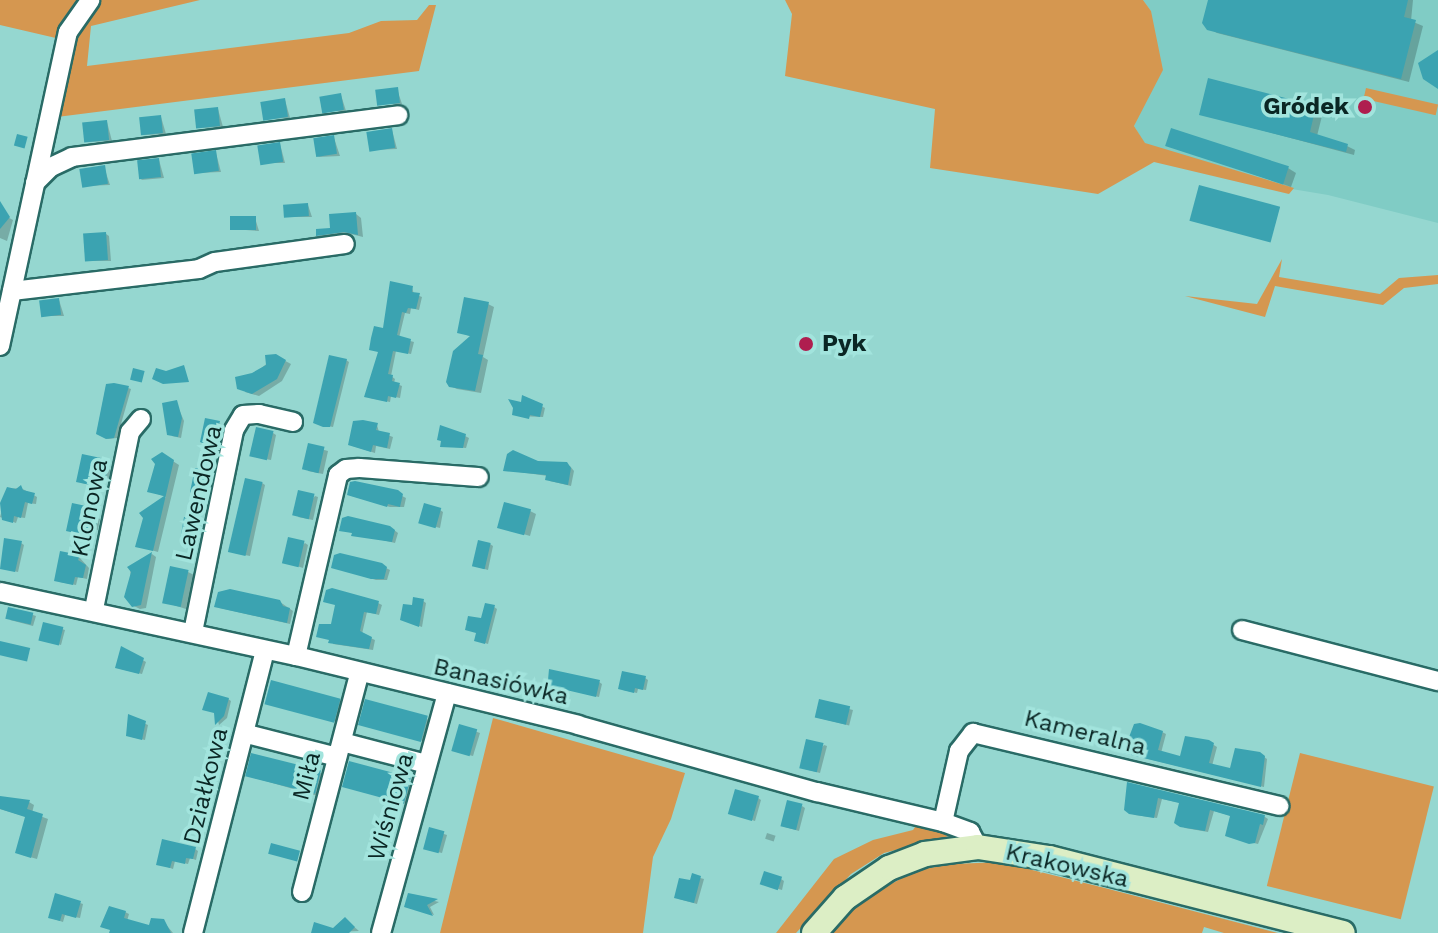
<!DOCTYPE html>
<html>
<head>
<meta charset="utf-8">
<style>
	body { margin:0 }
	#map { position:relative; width:1438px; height:933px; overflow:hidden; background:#95d7d0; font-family:"Work Sans",sans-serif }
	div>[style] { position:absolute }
	.built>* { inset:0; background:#80ccc5 }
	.green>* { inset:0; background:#d59750; transform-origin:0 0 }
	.shadow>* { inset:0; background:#0003; transform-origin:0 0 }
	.building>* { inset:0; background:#3ba3b1; transform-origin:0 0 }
	.roads { filter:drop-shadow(2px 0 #296b66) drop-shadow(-2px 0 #296b66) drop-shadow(0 2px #296b66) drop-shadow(0 -2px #296b66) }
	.minor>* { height:18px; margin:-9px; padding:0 9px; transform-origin:9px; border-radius:9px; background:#fff }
	.major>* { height:24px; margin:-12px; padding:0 12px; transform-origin:12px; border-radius:12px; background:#dceec5 }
	.dots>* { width:22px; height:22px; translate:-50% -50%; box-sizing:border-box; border:4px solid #a2e4dd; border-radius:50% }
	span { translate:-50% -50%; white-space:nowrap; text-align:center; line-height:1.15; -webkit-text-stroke:7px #a2e4dd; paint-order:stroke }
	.poi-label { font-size:24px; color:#0a2624; font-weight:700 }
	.right { translate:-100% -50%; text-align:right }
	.left { translate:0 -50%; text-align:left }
	.street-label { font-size:24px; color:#0a2624 }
</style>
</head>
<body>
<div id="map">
	<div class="built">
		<div style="clip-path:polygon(1143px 0,1438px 0,1438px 223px,1328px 195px,1286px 188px,1145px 144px,1134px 126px,1146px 101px,1151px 11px)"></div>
	</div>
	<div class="green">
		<div style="clip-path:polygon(0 0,200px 0,91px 26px,87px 66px,349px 33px,381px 21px,417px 20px,429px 5px,436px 5px,419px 71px,57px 117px,73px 42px,0 25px)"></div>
		<div style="clip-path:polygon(785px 0,1143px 0,1151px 11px,1163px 70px,1134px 126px,1145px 143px,1294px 188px,1289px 194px,1154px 162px,1098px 194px,930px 168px,935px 109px,785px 76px,792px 14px)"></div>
		<div style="left:1366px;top:88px;width:74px;height:11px;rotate:13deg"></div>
		<div style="clip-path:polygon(1282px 259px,1279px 277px,1380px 294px,1399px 278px,1438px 275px,1438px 284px,1404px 288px,1383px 305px,1275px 286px,1265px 317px,1185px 296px,1257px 304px)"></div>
		<div style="clip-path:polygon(493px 718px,685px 773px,671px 819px,653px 857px,643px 933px,440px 933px)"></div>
		<div style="left:1300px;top:753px;width:138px;height:137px;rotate:14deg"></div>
		<div style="clip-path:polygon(917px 824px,952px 830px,953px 835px,884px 853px,851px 874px,796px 933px,776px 933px,834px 859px,873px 840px,913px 830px)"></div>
		<div style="clip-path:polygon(1000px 862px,1097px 886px,1278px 933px,1224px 933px,1204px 927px,1202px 933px,830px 933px,865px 898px,917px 870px,954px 864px)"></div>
	</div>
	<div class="shadow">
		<div style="clip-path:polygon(1210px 0,1413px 0,1411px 21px,1423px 26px,1409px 82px,1217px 33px,1208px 28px)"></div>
		<div style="clip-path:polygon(397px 89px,402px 104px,379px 104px)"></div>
		<div style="clip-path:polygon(341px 95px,346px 111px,324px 111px)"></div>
		<div style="clip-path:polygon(285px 100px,290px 118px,264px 119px)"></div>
		<div style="clip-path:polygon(1315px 108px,1323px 112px,1317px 136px,1347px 146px,1355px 150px,1354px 155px,1201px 114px)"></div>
		<div style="clip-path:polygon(218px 109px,223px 127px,197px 128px)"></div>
		<div style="clip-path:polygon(161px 117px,166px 134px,143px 135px)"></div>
		<div style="clip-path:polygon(107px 122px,112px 141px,85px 142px)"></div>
		<div style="clip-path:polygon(392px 130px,397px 149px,371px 150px)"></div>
		<div style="clip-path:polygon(334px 138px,340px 156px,318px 157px)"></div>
		<div style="clip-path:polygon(280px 144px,285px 163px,263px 163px)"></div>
		<div style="clip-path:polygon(1168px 145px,1288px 168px,1296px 173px,1291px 187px)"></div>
		<div style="clip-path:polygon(216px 153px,221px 172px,196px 173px)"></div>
		<div style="clip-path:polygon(159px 160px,164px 178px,141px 180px)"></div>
		<div style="clip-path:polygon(104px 167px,110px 185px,84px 186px)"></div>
		<div style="clip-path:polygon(308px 205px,312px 217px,286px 217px)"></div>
		<div style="clip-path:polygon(0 213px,13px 220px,7px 241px,0 238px)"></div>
		<div style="clip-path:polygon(356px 214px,361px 218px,363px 237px,351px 234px,324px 238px,318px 235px)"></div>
		<div style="clip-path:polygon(255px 218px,259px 231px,232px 229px)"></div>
		<div style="clip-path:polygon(106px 234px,109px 236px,111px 261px,88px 261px)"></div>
		<div style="clip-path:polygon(412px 288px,414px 294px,422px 297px,419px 310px,411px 308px,410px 314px,405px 313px,399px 338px,414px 342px,411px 354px,396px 351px,391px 376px,395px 379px,394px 383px,402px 386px,400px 398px,391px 396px,390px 402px,370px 398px,384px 330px)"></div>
		<div style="clip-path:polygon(59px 300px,64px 316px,43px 316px)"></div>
		<div style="clip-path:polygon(488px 304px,494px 307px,483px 357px,488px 360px,481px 393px,457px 389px,450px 386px,472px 337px,459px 332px)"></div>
		<div style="clip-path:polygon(276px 356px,291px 364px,282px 381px,259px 396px,245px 392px,253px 375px)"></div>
		<div style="clip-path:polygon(346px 360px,349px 362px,333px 427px,318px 424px)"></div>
		<div style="clip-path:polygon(128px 388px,131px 389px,117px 438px,107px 439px)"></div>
		<div style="clip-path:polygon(524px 398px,545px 408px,543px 417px,517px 416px)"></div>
		<div style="clip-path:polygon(176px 402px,184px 421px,181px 438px,172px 436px)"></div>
		<div style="clip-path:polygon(219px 423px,222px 425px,218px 447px,214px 449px,202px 441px)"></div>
		<div style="clip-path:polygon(377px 425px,379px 432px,393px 437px,390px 449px,376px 446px,375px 453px,353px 446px)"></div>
		<div style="clip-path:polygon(273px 433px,276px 435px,271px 460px,255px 457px)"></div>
		<div style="clip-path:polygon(465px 436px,469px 438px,466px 448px,442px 446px)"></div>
		<div style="clip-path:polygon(310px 446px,328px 451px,323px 474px,308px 471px)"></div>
		<div style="clip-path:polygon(168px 458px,179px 465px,158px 552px,137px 546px,145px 518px,142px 514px,166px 497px,149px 491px)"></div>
		<div style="clip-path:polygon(100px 460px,102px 467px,111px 470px,108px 481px,100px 479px,98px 486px,82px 483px)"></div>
		<div style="clip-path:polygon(538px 463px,570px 466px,574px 471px,571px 486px,550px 481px,548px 476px,505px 470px)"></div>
		<div style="clip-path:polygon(210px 473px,213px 474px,208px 497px,196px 493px)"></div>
		<div style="clip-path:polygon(262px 483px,265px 485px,250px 556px,235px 553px)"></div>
		<div style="clip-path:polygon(21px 488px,37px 497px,36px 504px,28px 503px,25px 518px,18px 517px,16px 523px,0 517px,8px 489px)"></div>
		<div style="clip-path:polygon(315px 496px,318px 497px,313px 520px,298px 517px)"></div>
		<div style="clip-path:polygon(352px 496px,402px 496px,406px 498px,404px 507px,390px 507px)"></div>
		<div style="clip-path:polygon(90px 509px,92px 516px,100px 519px,98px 530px,89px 528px,88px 535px,72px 532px)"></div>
		<div style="clip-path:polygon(440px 510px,443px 512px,440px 528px,425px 524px)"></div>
		<div style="clip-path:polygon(530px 511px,536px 514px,530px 536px,500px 527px)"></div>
		<div style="clip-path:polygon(199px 522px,202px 523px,198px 546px,194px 548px,182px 540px)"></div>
		<div style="clip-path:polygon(394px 530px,398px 533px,395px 543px,345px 531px)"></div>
		<div style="clip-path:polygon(21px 543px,24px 545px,18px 572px,4px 569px)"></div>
		<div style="clip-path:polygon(305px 543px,308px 545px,303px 568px,285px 562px)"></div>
		<div style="clip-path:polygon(490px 544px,493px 546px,488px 570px,478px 567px)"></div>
		<div style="clip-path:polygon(152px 554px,156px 557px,146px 608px,140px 609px,134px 606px,130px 568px)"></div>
		<div style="clip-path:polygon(79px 557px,89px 568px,87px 579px,78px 577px,76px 585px,60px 582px)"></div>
		<div style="clip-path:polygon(337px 568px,386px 568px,390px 570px,387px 580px,376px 580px)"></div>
		<div style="clip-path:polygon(188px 572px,194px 575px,186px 609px,164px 602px)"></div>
		<div style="clip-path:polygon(423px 601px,426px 603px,422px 627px,406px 621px,414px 608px)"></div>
		<div style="clip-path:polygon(280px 602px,293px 611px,290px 624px,220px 608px)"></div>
		<div style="clip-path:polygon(378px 603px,382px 605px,379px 615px,367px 612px,362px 634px,375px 640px,373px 650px,333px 644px,337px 605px)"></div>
		<div style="clip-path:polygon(494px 607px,497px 609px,488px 644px,479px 641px,482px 621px)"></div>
		<div style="clip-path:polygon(33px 615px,36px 616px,33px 626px,10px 620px)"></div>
		<div style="clip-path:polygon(62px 629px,65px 630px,61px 645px,44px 640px)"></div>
		<div style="clip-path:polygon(123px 649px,146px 662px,142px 674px,121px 669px)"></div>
		<div style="clip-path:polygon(645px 678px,648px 680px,646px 690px,638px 689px,637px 693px,623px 690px)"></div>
		<div style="clip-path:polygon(599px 682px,602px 684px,599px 697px,565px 689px,564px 694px,549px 690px)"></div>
		<div style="clip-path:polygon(228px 699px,231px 701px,227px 718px,219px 725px,216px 713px)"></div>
		<div style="clip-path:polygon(339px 700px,343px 702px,337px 722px,270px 704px)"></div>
		<div style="clip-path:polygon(366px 702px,430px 720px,423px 741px,365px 726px)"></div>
		<div style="left:821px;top:702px;width:33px;height:16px;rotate:14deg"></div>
		<div style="clip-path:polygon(129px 717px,148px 725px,145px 740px,132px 737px,127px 728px)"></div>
		<div style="clip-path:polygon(460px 726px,480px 733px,473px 756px,457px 752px)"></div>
		<div style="clip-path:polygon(1162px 732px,1166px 734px,1161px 753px,1181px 758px,1209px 742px,1217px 747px,1212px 766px,1232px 770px,1264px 757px,1267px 759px,1264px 787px,1128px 754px)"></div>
		<div style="clip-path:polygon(824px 745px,827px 746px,820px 773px,805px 769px)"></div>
		<div style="left:350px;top:764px;width:66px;height:23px;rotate:16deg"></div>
		<div style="clip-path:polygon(320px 773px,324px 775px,318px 796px,251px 777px)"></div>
		<div style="clip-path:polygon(1129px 785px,1265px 817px,1268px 819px,1258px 844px,1230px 837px,1232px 816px,1214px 811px,1208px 832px,1185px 828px,1177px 822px,1181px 803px,1162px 799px,1157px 818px,1135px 815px,1126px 810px)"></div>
		<div style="clip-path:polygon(0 798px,29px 802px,34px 805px,32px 813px,48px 819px,37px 859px,23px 855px,27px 817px,0 809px)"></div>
		<div style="clip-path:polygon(758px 798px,761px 800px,755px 821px,733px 814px)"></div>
		<div style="clip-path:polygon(802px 806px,805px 808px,799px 831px,785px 827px)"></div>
		<div style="clip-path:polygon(431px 830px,447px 835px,442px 853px,429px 850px)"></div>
		<div style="left:767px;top:833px;width:9px;height:6px;rotate:18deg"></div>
		<div style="clip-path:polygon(195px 849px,198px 851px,196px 860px,190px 858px,188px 864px,175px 861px,173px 869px,159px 864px)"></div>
		<div style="clip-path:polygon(693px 876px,704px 879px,697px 904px,679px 899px)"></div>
		<div style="clip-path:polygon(781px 879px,784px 881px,782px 890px,765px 885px)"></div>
		<div style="clip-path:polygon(409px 895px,439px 902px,430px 907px,434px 915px,410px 907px)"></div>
		<div style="clip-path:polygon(80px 903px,83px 904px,80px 918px,65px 915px,63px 922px,54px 919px)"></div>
		<div style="clip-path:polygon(125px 912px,129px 914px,127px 921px,150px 927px,163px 921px,173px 933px,125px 933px,105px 928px)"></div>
		<div style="clip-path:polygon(345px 919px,359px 931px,313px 933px,334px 931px)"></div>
	</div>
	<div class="building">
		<div style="clip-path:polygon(1208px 0,1408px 0,1404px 17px,1416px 20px,1401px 79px,1207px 30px,1202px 23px)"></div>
		<div style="clip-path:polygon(1438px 50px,1438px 89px,1423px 79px,1418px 63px)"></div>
		<div style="clip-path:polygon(1208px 78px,1316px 106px,1310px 132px,1348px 144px,1346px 152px,1199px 115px)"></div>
		<div style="left:398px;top:87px;width:16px;height:23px;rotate:83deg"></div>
		<div style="left:341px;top:93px;width:17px;height:22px;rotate:80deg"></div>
		<div style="left:285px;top:98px;width:19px;height:25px;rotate:81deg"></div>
		<div style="left:218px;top:107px;width:19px;height:24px;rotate:84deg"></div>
		<div style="left:161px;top:115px;width:18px;height:22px;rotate:84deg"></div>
		<div style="left:107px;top:120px;width:20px;height:25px;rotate:84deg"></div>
		<div style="left:392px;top:128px;width:20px;height:26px;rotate:81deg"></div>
		<div style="left:1171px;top:128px;width:124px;height:19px;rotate:18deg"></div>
		<div style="left:17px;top:134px;width:11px;height:12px;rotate:15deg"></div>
		<div style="left:334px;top:135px;width:19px;height:21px;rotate:81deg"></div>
		<div style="left:280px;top:142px;width:20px;height:23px;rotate:81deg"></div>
		<div style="left:216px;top:150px;width:21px;height:25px;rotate:82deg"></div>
		<div style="left:159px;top:158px;width:19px;height:22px;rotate:84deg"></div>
		<div style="left:105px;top:165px;width:19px;height:26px;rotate:81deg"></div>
		<div style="left:1199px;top:185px;width:84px;height:37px;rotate:15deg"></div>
		<div style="clip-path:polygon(0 201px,10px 217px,0 229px)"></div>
		<div style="left:308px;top:203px;width:13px;height:25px;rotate:86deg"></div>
		<div style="clip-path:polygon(356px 212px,358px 235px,344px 232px,316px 236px,316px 229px,330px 228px,329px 214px)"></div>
		<div style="left:230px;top:216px;width:26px;height:14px"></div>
		<div style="left:106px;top:232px;width:28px;height:23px;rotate:86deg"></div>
		<div style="clip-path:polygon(390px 281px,413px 286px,412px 292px,420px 293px,416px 309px,408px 308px,406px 313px,402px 312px,397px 335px,411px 339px,408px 354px,393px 351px,388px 374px,393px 375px,392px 381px,400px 383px,396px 398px,388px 396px,387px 402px,364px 397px,378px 352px,369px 350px,371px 338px,374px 326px,383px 328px)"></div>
		<div style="clip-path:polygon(464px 297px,489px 302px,478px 354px,483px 355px,475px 391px,449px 387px,446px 382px,453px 351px,470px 336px,457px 333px)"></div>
		<div style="left:59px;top:298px;width:17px;height:20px;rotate:83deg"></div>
		<div style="clip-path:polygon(276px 354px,286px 360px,277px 379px,252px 394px,237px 389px,235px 377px,252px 373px,266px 365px,265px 355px)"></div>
		<div style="clip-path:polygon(329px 355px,347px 359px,330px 427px,323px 427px,313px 423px)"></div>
		<div style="clip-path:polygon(184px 365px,189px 382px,163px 384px,152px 379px,156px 368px,166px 371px)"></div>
		<div style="left:133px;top:368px;width:12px;height:12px;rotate:14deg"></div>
		<div style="clip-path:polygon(114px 383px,129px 386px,114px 438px,106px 439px,96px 434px,106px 384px)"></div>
		<div style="clip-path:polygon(522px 395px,543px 404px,540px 417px,530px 415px,529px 419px,512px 415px,513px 408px,508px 399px,521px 402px)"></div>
		<div style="clip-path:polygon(177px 400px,182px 418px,178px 437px,167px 435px,162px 403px)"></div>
		<div style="clip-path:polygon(205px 418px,220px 421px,213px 448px,200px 442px)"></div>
		<div style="clip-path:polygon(363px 420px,378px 423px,376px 430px,390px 433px,387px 448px,373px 445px,371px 452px,348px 445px,353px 421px)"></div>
		<div style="clip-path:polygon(440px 425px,466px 434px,463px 448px,440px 447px,441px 441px,437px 440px)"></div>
		<div style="left:256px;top:427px;width:18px;height:30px;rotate:13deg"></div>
		<div style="left:308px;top:443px;width:17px;height:27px;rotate:13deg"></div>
		<div style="clip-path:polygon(513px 450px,538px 461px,567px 462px,571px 468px,568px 485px,545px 480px,546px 475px,503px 471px,507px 454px)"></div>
		<div style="clip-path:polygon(162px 452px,174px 460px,153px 551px,135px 547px,143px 518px,139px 513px,164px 496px,147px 492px,155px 464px,151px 459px)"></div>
		<div style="clip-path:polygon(82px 454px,101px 458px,100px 465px,108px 467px,105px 480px,96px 479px,95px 486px,76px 482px)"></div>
		<div style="clip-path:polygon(195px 468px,210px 471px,205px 496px,195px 497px,190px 492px)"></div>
		<div style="left:245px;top:478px;width:18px;height:76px;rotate:13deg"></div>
		<div style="clip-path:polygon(355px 481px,398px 490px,403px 494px,400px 507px,388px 504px,387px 507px,347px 495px,350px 482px)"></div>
		<div style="clip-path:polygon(21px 485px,23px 490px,35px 493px,32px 504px,25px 502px,21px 518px,14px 516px,13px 523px,2px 520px,0 503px,7px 487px,16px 489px)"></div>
		<div style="left:298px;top:490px;width:17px;height:26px;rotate:13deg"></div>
		<div style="left:504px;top:502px;width:28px;height:27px;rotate:15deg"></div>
		<div style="clip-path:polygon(72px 503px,91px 507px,89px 514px,98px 516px,95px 530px,86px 528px,84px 535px,66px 531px)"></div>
		<div style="left:424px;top:503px;width:18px;height:21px;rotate:16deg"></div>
		<div style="clip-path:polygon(348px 516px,390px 526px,395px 530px,392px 542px,351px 536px,352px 533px,339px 531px,342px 518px)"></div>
		<div style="clip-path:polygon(184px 517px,200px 520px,193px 546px,180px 541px)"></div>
		<div style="left:288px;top:537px;width:17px;height:27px;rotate:13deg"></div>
		<div style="clip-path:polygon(4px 538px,22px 541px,15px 572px,0 569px)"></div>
		<div style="left:478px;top:540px;width:13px;height:27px;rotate:13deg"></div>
		<div style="clip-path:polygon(60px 551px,80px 555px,78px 560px,86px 565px,83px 578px,75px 577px,73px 585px,54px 581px)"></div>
		<div style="clip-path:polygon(152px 552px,141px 605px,132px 607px,124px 597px,131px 572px,127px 567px)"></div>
		<div style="clip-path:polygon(340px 553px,382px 563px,387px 567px,384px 579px,371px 579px,331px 568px,334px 555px)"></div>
		<div style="left:170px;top:566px;width:19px;height:38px;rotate:12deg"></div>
		<div style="clip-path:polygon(332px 588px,379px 601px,376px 614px,364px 612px,360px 631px,372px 637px,369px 649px,328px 643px,329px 640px,316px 637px,319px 624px,331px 624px,335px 605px,323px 602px,326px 590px)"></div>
		<div style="clip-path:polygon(230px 589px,280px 600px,283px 606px,290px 608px,287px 623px,214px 607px,218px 592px)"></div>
		<div style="clip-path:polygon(413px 597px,424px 599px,419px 627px,400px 620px,403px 604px,412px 605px)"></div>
		<div style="clip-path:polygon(485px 603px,495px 605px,485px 644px,474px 641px,476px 633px,465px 630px,468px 616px,481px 618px)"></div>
		<div style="left:8px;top:607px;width:26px;height:12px;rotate:13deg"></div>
		<div style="left:43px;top:622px;width:21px;height:19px;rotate:14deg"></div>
		<div style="left:0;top:641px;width:31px;height:14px;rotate:13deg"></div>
		<div style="clip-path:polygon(121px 646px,144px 658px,139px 674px,115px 668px)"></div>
		<div style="clip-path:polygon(549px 669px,600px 680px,596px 697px,562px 689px,561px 694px,547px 691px)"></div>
		<div style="clip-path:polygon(622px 671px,646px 676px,643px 690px,635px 688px,634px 693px,618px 689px)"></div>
		<div style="left:271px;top:680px;width:72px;height:25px;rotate:15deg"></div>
		<div style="clip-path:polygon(208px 692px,229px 698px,224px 716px,215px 725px,214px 713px,202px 710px)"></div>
		<div style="left:365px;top:699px;width:65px;height:27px;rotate:15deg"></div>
		<div style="left:819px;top:699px;width:32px;height:19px;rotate:13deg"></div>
		<div style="clip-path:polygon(128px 714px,146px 721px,142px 740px,126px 736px)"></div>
		<div style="clip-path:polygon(1140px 723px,1163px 731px,1158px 750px,1162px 751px,1180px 756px,1185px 736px,1209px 740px,1214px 743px,1209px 763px,1230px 768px,1235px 748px,1260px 752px,1265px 756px,1261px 787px,1123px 753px,1134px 724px)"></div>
		<div style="left:459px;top:724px;width:19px;height:28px;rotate:16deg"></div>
		<div style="left:806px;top:739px;width:18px;height:30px;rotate:13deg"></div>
		<div style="left:251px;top:753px;width:72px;height:24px;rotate:14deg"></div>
		<div style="left:349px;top:761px;width:64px;height:27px;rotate:15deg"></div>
		<div style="clip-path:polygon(1127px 782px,1265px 815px,1263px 825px,1260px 824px,1255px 843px,1249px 844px,1225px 836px,1230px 816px,1210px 810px,1205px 831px,1180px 827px,1174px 823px,1179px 803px,1158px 798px,1154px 818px,1129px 814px,1124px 810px)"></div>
		<div style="left:735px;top:789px;width:25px;height:26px;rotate:16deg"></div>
		<div style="clip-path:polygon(0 796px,30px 800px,27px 809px,43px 814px,31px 858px,15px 853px,25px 817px,0 809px)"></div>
		<div style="left:787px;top:800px;width:16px;height:27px;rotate:14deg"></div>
		<div style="left:429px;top:827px;width:16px;height:23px;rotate:15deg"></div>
		<div style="clip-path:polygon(162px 839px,196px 847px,193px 859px,186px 858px,185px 864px,172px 861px,170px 868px,156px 865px)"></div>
		<div style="left:271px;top:843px;width:30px;height:11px;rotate:15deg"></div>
		<div style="left:764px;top:871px;width:19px;height:14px;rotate:18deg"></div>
		<div style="clip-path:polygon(692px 873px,701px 876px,694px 903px,674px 898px,679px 878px,690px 880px)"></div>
		<div style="clip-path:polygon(55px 893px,81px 901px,76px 918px,62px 914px,60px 921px,48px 918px)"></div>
		<div style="clip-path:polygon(408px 893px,438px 899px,427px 905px,433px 916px,404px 907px)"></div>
		<div style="clip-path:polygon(109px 906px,126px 911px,124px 918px,149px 925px,151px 918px,164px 919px,171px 933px,109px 933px,110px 930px,100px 927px)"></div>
		<div style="clip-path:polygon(345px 917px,355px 927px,349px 933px,311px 933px,314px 922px,333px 928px)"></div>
	</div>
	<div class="roads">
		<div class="minor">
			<div style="left:35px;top:183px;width:23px;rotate:-45deg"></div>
			<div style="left:51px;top:167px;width:23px;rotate:-25deg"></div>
			<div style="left:72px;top:157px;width:329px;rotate:-7.3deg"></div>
			<div style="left:12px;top:291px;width:188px;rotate:-6.7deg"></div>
			<div style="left:199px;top:269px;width:17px;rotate:-24deg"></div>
			<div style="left:215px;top:262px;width:131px;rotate:-7.9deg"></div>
			<div style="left:0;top:346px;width:321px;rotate:-77.8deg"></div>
			<div style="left:68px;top:32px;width:39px;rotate:-55deg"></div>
			<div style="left:0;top:592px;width:303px;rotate:12.2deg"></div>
			<div style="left:296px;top:656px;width:290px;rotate:13.7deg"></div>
			<div style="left:578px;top:725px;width:248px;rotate:15.7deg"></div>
			<div style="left:817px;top:792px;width:130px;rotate:13.4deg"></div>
			<div style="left:943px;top:822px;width:29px;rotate:20deg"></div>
			<div style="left:970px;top:832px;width:17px;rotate:62deg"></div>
			<div style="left:94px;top:609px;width:181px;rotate:-78.5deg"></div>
			<div style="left:130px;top:432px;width:17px;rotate:-50deg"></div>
			<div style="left:1242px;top:630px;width:203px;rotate:14.6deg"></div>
			<div style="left:193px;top:632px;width:206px;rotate:-78.5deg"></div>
			<div style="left:234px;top:430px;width:17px;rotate:-59deg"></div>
			<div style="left:243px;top:415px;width:16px;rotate:-4deg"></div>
			<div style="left:259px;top:414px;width:35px;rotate:13deg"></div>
			<div style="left:296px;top:656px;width:186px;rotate:-76.9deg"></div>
			<div style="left:338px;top:475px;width:10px;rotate:-37deg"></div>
			<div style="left:346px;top:469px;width:13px;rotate:-4deg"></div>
			<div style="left:359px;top:468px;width:120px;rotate:4.3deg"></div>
			<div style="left:251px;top:735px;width:89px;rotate:14.3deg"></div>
			<div style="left:342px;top:742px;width:80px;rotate:14.6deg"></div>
			<div style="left:943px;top:822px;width:73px;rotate:-77.3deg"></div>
			<div style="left:959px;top:751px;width:23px;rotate:-52deg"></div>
			<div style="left:973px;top:733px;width:315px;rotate:13.4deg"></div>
			<div style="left:302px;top:892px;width:225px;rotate:-75.3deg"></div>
			<div style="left:193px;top:933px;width:292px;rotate:-75.7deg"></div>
			<div style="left:381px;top:933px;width:249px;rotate:-74.6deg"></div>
		</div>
		<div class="major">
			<div style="left:814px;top:933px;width:47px;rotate:-48.5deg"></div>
			<div style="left:845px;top:898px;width:53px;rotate:-34.3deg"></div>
			<div style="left:889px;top:868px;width:39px;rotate:-21deg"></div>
			<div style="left:925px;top:854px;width:53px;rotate:-7.5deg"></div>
			<div style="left:978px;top:847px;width:72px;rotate:8.8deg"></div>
			<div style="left:1049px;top:858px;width:303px;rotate:14.3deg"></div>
		</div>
	</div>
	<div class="dots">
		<div style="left:1365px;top:107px;background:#af1e4f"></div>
		<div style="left:806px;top:344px;background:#af1e4f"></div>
	</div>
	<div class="poi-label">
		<span class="right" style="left:1349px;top:107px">Gródek</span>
		<span class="left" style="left:822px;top:344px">Pyk</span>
	</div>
	<div class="street-label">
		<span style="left:199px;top:493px;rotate:-77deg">Lawendowa</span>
		<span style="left:90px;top:508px;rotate:-78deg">Klonowa</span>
		<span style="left:501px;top:682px;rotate:13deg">Banasiówka</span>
		<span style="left:1085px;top:733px;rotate:14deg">Kameralna</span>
		<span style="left:307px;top:776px;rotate:-75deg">Miła</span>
		<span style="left:206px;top:786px;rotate:-76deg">Działkowa</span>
		<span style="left:391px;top:807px;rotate:-74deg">Wiśniowa</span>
		<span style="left:1067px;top:866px;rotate:13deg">Krakowska</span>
	</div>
</div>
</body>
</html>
